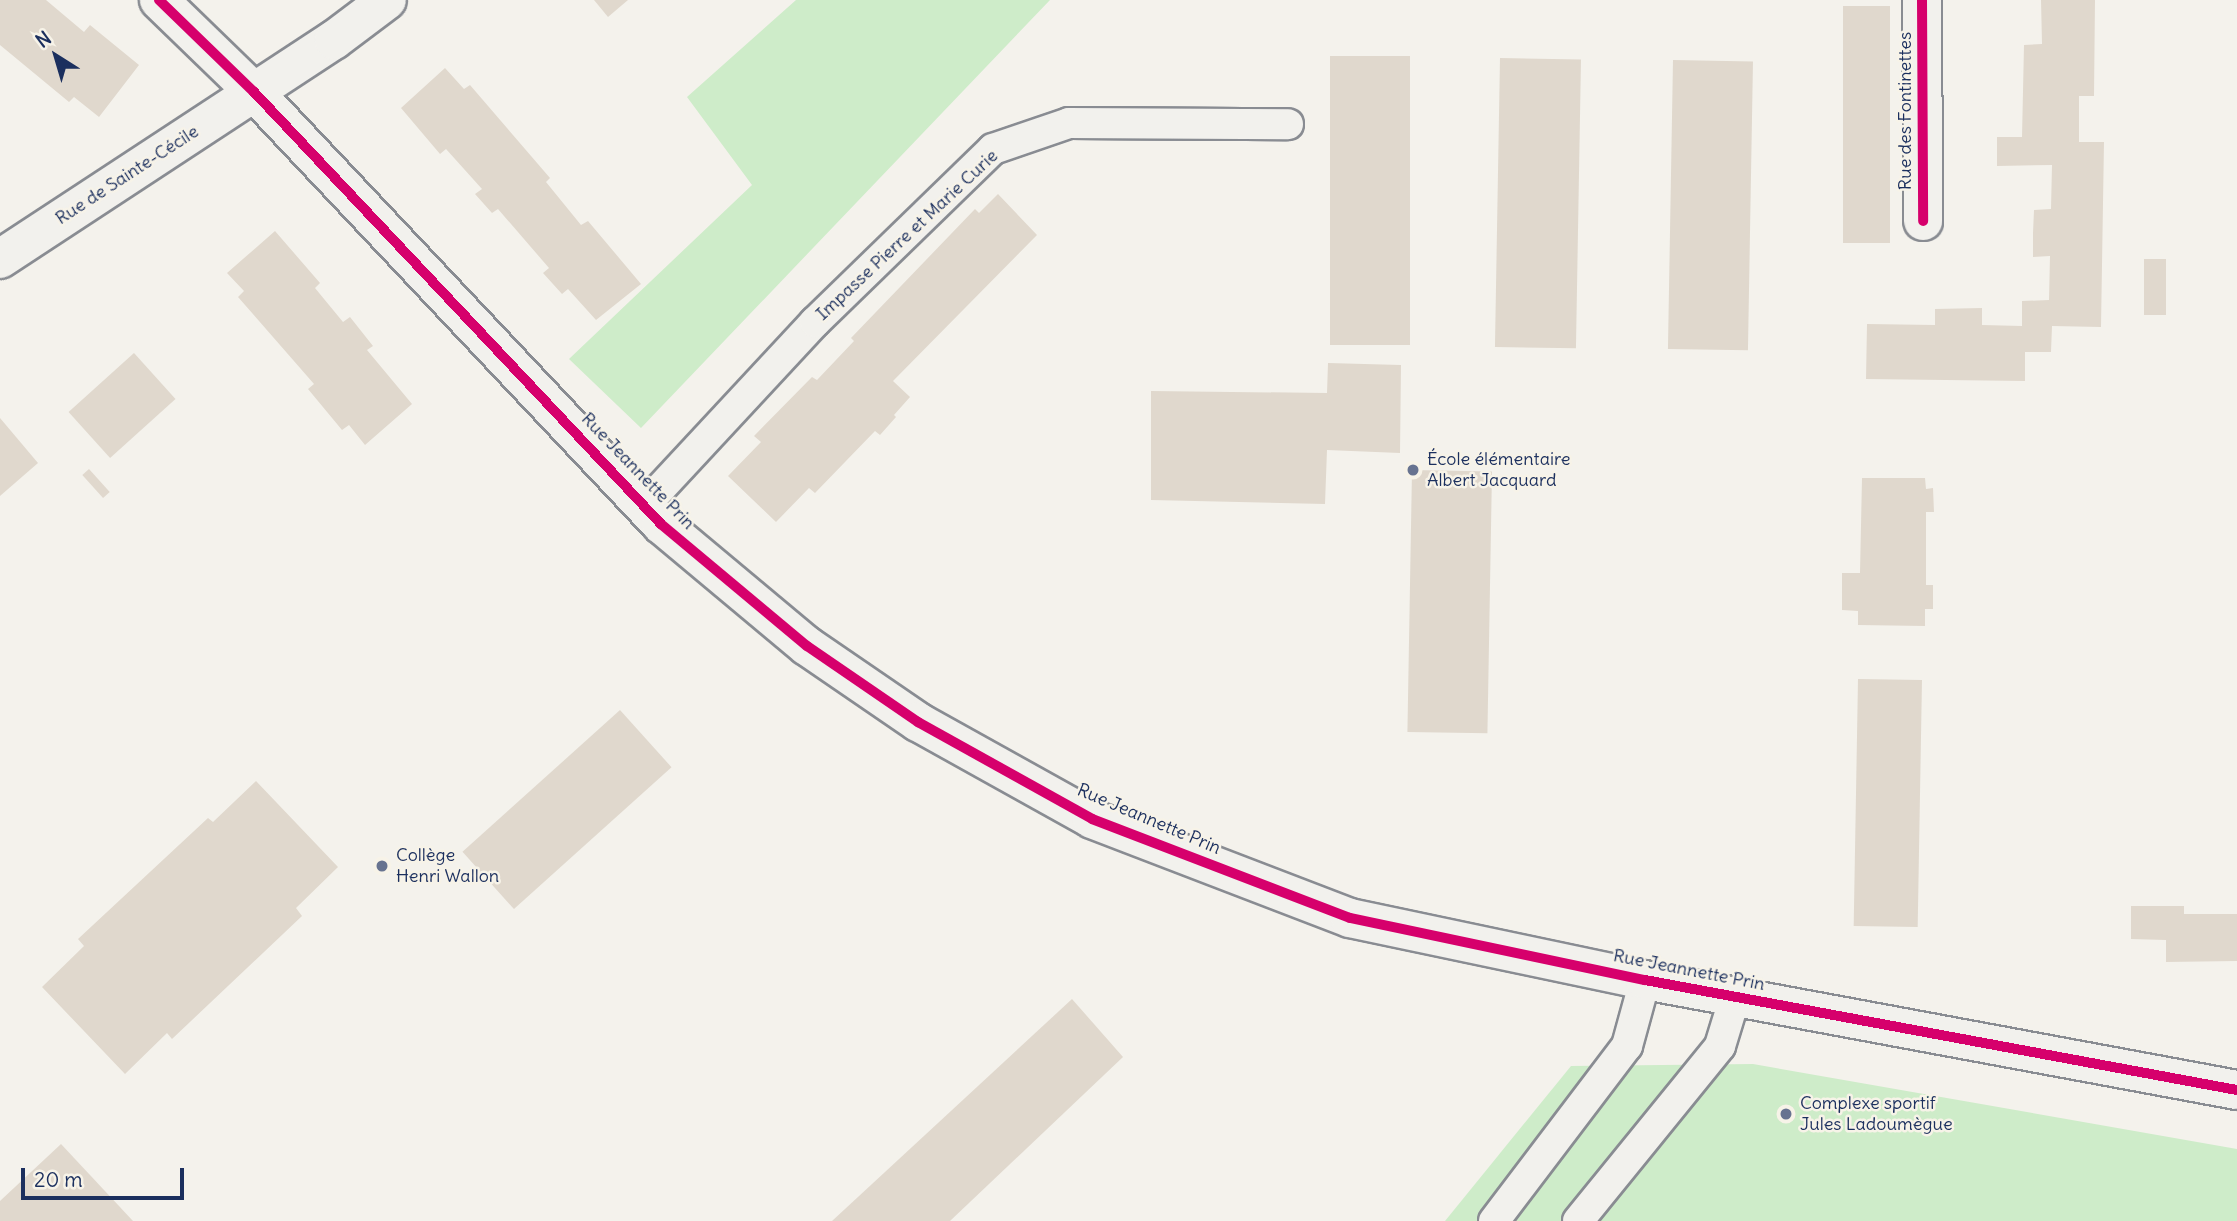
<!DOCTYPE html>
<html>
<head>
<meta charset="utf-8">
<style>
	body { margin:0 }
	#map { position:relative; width:2237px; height:1221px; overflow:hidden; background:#f4f2ec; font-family:Delius,sans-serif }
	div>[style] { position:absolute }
	.green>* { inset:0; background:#ceecc9 }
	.building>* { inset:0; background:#e0d8cd; transform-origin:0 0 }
	.roads { filter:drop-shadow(2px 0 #898c92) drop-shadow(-2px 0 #898c92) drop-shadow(0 2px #898c92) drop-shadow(0 -2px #898c92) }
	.lane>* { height:30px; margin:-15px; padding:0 15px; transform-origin:15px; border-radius:15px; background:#f2f1ed }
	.street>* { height:38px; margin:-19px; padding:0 19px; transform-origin:19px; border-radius:19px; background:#f2f1ed }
	.cycleway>* { height:10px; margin:-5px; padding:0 5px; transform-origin:5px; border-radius:5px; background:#d6006c }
	.dots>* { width:19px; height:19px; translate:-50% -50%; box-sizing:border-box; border:4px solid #f7f3e8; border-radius:50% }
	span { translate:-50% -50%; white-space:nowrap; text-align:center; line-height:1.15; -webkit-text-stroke:5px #f7f3e8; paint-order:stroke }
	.street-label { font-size:18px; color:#1b2f5e }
	.poi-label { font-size:18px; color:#1b2f5e }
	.left { translate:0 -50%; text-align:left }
	.north { position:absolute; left:21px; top:21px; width:70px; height:70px; -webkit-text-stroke:5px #f7f3e8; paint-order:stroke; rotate:323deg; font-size:19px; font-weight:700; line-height:28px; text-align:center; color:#1b2f5e }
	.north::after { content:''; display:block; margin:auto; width:24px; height:32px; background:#1b2f5e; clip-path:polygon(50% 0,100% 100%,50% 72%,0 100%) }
	.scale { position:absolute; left:21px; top:1168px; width:163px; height:32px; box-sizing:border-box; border:4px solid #1b2f5e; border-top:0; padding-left:9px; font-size:21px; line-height:24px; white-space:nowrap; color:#1b2f5e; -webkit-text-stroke:5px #f7f3e8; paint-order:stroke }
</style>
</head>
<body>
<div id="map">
	<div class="green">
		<div style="clip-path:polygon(796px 0,1050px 0,641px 428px,569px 359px,752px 185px,687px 97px)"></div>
		<div style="clip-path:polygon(1753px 1064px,2237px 1149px,2237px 1221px,1445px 1221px,1571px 1066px)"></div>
	</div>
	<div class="building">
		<div style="clip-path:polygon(0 0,46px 0,84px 32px,90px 25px,139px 65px,99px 117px,74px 97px,69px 102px,0 45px)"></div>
		<div style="clip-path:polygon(594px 0,628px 0,608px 17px)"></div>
		<div style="clip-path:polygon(2041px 0,2095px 0,2094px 96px,2079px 96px,2079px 142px,2104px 142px,2101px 327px,2052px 326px,2051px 352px,2025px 352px,2025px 381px,1866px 379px,1867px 324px,1935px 325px,1935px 309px,1982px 308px,1982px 325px,2022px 326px,2022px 301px,2049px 300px,2050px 256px,2033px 257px,2033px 233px,2034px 210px,2051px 209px,2052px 165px,1997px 166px,1997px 137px,2022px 137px,2024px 45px,2042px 44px)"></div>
		<div style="left:1843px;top:6px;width:47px;height:237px"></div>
		<div style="left:1330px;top:56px;width:80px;height:289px"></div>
		<div style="left:1500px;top:58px;width:81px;height:289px;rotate:1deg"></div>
		<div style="left:1673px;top:60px;width:80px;height:289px;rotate:1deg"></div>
		<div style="clip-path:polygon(445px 68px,464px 89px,470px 85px,550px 178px,546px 182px,581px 225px,588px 221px,641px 284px,596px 320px,568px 289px,562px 294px,543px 273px,549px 268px,498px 209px,492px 213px,475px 194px,482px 189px,446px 149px,440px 154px,401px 108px)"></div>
		<div style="clip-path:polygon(998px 194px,1037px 235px,893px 381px,910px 397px,894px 415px,896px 417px,880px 435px,875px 431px,815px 493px,809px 488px,776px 522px,728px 476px,761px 442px,754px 436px,812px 377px,817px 380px,854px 341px,851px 338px,975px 209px,979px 213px)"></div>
		<div style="clip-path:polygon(275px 231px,320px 283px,315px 288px,343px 322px,350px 317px,373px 346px,367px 350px,412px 404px,365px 445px,349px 425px,342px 430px,308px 389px,314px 384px,238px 297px,244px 291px,227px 273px)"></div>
		<div style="left:2144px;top:259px;width:22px;height:56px"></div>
		<div style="left:134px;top:353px;width:62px;height:88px;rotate:48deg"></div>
		<div style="clip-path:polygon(1328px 363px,1401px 365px,1400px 453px,1327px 450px,1325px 504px,1151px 500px,1151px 391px,1327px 393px)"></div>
		<div style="clip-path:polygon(0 418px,38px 463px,0 496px)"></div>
		<div style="left:89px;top:469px;width:31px;height:9px;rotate:48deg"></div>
		<div style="left:1412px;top:470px;width:80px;height:262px;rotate:1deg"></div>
		<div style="clip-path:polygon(1862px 478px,1925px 478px,1926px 489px,1933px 488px,1934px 512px,1926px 512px,1926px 585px,1933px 585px,1933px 609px,1925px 609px,1925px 626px,1858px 625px,1858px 611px,1842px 610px,1842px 573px,1860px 573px)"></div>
		<div style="left:1858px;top:679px;width:64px;height:247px;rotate:1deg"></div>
		<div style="left:620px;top:710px;width:77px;height:212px;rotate:48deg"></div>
		<div style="clip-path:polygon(256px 781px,338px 867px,296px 908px,302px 916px,172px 1039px,167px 1033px,125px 1074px,42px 987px,84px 946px,78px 939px,208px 818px,213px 822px)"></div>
		<div style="clip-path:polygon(2131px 906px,2184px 906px,2184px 914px,2237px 914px,2237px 961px,2166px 962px,2166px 940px,2131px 939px)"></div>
		<div style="clip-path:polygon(1072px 999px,1123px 1057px,950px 1221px,832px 1221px)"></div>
		<div style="clip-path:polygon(61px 1144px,133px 1221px,0 1221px,0 1201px)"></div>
	</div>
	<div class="roads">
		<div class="lane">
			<div style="left:644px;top:506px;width:251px;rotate:-47.1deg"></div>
			<div style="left:815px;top:322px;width:248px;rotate:-44.2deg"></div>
			<div style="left:993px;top:149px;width:80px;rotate:-18.9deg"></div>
			<div style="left:1069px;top:123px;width:219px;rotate:0.3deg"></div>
			<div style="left:1494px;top:1221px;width:220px;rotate:-52.8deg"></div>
			<div style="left:1627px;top:1046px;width:68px;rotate:-74.7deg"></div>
			<div style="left:1578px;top:1221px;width:225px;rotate:-50.9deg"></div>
			<div style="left:1720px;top:1046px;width:51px;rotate:-73deg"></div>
		</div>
		<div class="street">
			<div style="left:159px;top:0;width:132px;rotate:44.1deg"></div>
			<div style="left:254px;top:92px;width:594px;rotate:46.71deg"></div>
			<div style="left:661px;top:524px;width:190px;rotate:39.9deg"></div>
			<div style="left:807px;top:646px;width:135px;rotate:34.4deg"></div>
			<div style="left:918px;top:722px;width:199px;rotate:29.1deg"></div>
			<div style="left:1092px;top:819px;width:276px;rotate:21deg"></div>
			<div style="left:1350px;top:918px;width:301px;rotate:11.9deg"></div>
			<div style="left:1645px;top:980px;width:602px;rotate:10.53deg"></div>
			<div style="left:1922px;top:0;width:221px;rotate:89.7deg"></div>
			<div style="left:0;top:259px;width:399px;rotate:-33.3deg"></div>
			<div style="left:334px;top:40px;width:66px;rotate:-37deg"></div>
		</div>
	</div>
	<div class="cycleway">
		<div style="left:159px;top:0;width:132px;rotate:44.1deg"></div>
		<div style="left:254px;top:92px;width:594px;rotate:46.71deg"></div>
		<div style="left:661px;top:524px;width:190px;rotate:39.9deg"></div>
		<div style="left:807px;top:646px;width:135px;rotate:34.4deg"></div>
		<div style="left:918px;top:722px;width:199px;rotate:29.1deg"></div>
		<div style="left:1092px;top:819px;width:276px;rotate:21deg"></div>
		<div style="left:1350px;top:918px;width:301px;rotate:11.9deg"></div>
		<div style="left:1645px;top:980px;width:602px;rotate:10.53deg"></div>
		<div style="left:1922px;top:0;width:221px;rotate:89.7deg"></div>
	</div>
	<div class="dots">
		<div style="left:1413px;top:470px;background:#677390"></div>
		<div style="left:382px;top:866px;background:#677390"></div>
		<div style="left:1786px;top:1114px;background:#677390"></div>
	</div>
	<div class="street-label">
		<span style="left:1905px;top:111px;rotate:-90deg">Rue des Fontinettes</span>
		<span style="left:127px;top:175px;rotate:-33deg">Rue de Sainte-Cécile</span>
		<span style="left:907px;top:235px;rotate:-43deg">Impasse Pierre et Marie Curie</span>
		<span style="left:638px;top:471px;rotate:46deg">Rue Jeannette Prin</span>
		<span style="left:1149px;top:819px;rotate:23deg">Rue Jeannette Prin</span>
		<span style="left:1689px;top:970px;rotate:11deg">Rue Jeannette Prin</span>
	</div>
	<div class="poi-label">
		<span class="left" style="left:1427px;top:470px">École élémentaire<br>Albert Jacquard</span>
		<span class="left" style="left:396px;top:866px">Collège<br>Henri Wallon</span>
		<span class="left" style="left:1800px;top:1114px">Complexe sportif<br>Jules Ladoumègue</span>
	</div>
	<div class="north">N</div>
	<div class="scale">20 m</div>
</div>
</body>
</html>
